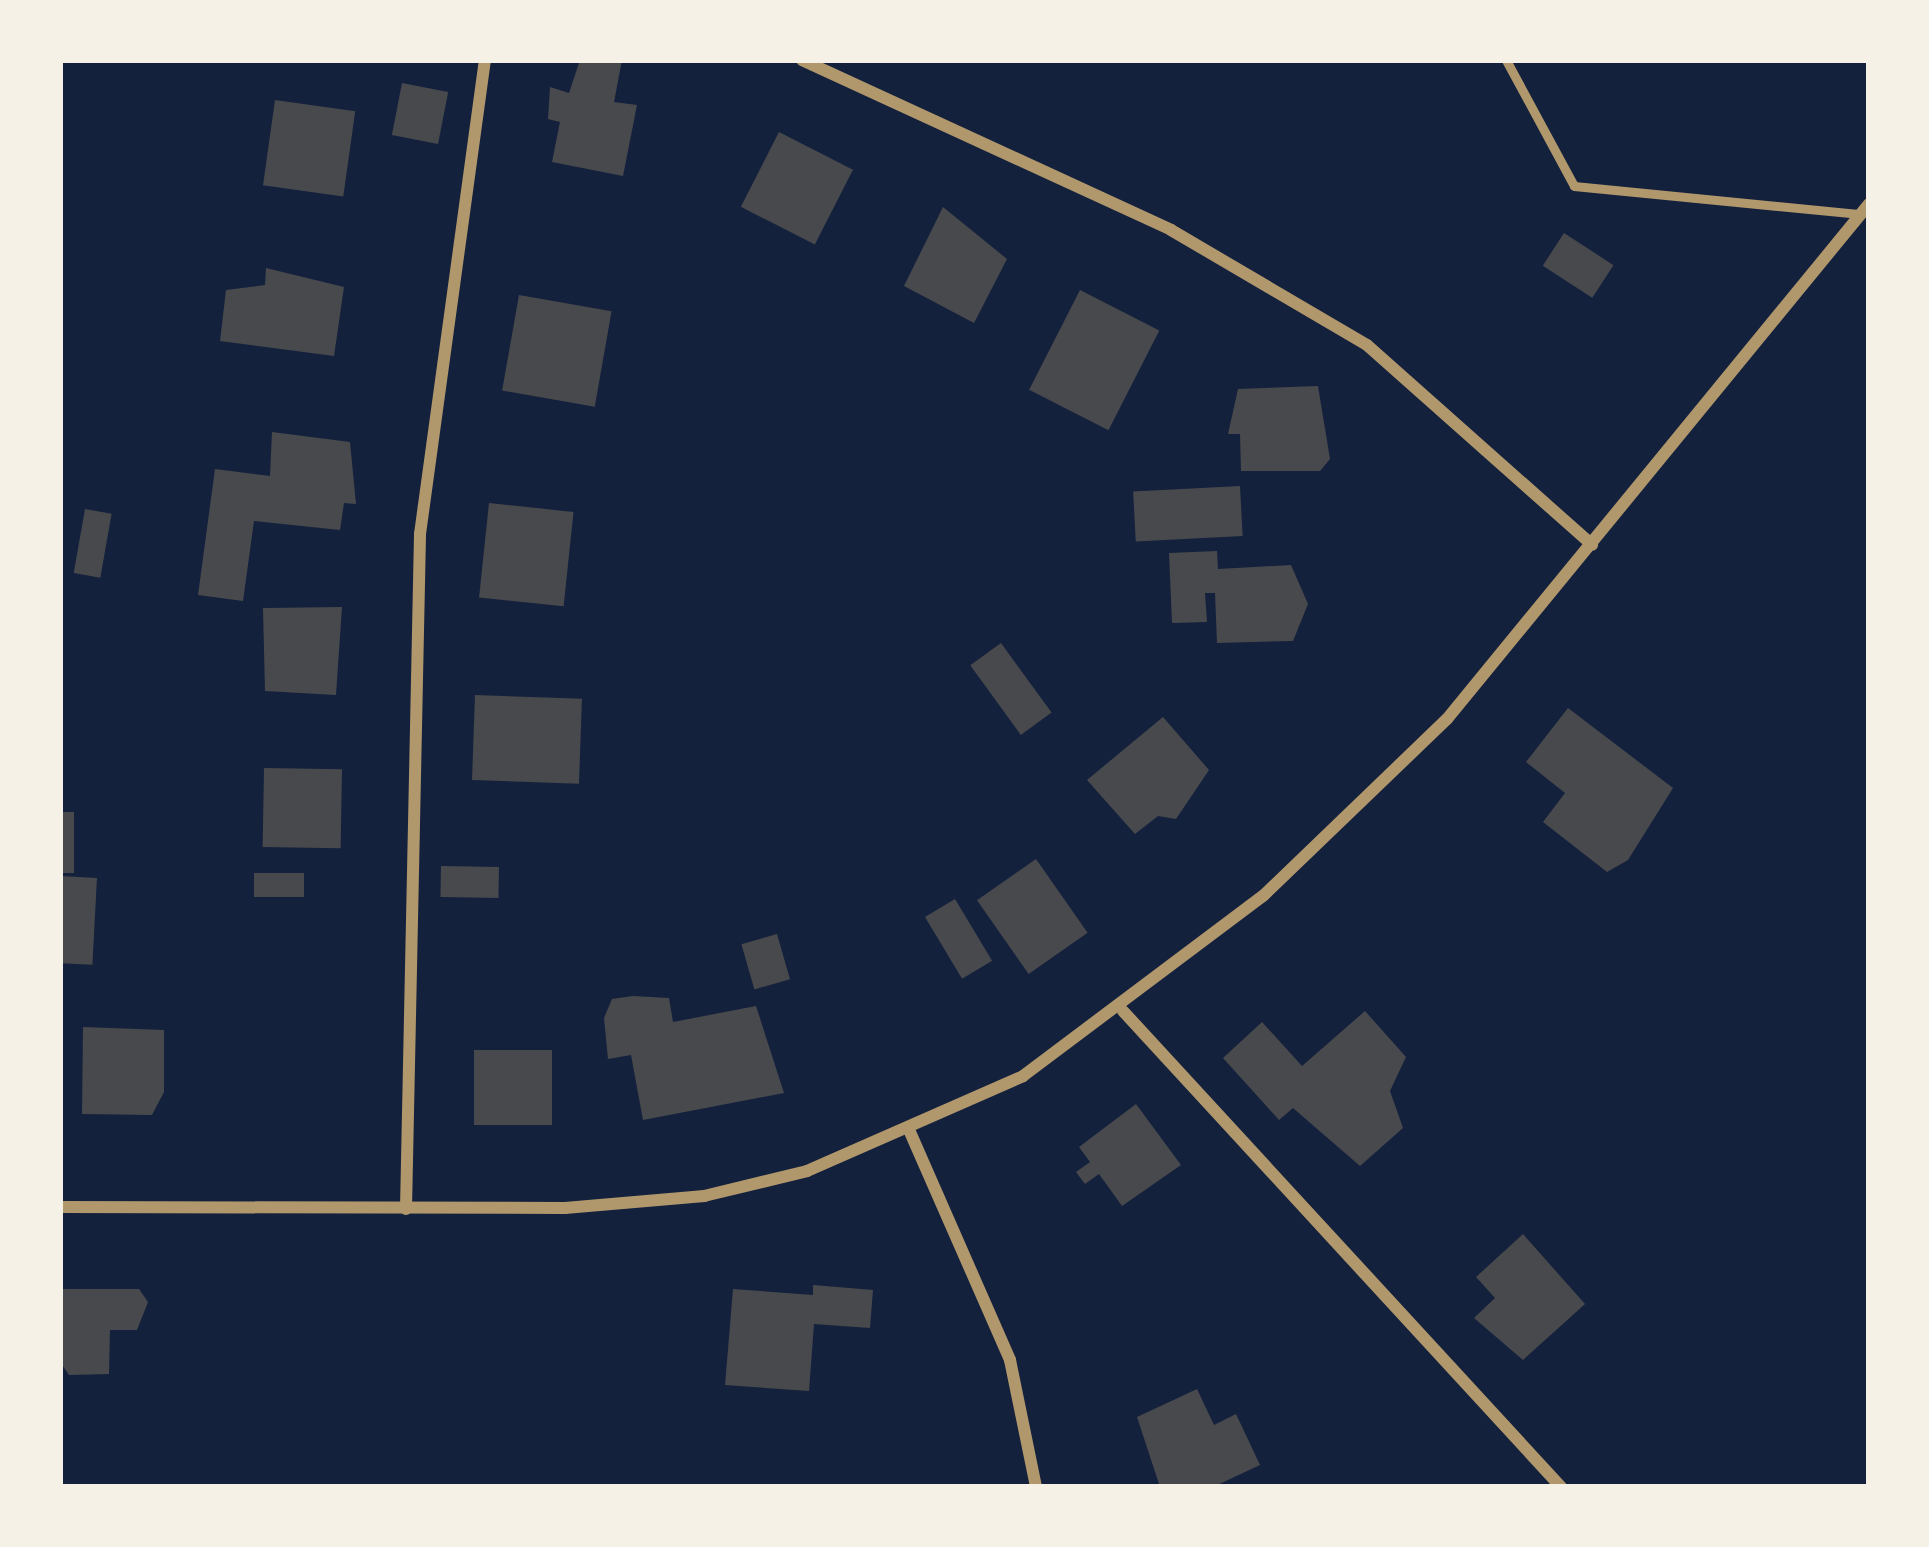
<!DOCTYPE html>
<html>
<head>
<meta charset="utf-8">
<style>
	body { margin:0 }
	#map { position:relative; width:1929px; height:1547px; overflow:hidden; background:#14213d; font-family:"Times New Roman",serif }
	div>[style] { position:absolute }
	.building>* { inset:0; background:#48494c; transform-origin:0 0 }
	.service>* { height:9px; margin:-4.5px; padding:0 4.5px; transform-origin:4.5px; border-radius:4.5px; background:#b1986c }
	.minor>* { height:12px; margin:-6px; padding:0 6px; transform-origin:6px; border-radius:6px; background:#b1986c }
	span { translate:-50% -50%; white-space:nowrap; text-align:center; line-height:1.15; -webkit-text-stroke:12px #f6f1e7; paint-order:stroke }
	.frame { position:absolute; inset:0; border:63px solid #f6f1e7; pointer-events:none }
</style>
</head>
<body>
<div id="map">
	<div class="building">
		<div style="clip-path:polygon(580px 60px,622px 60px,614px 102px,637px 105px,623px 176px,552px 162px,560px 122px,548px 119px,550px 87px,569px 93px)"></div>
		<div style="left:402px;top:83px;width:47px;height:53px;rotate:11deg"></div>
		<div style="left:275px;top:100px;width:81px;height:86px;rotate:8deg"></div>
		<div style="left:779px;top:132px;width:83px;height:84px;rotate:27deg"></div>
		<div style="clip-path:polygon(943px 207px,1007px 259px,974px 323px,904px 286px)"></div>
		<div style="left:1564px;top:233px;width:59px;height:39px;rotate:33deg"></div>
		<div style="clip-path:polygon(266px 268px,344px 287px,334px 356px,220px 341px,226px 290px,265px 285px)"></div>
		<div style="left:1080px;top:290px;width:89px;height:112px;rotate:27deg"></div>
		<div style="left:519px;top:295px;width:94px;height:97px;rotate:10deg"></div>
		<div style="clip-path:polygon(1318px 386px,1330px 459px,1320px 471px,1241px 471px,1240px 434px,1228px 434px,1238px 389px)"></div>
		<div style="clip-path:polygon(272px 432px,350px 442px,356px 504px,344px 503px,340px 530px,254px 521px,243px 601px,198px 595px,215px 469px,270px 476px)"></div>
		<div style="left:1240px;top:486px;width:50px;height:107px;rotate:87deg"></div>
		<div style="left:489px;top:503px;width:85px;height:95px;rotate:6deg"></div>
		<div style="left:85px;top:509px;width:27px;height:65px;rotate:10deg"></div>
		<div style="clip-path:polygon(1217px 551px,1218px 569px,1291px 565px,1308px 604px,1293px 641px,1217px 643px,1215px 593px,1205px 593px,1207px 622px,1172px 623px,1169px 553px)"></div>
		<div style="clip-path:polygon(342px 607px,336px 695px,265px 691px,263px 608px)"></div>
		<div style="left:1001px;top:643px;width:86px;height:38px;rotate:54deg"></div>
		<div style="left:475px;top:695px;width:107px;height:85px;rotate:2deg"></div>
		<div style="clip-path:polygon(1568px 708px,1673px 788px,1628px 860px,1607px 872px,1543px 822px,1565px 793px,1526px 762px)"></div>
		<div style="clip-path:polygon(1163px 717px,1209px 770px,1176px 819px,1158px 816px,1135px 834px,1087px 780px)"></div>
		<div style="left:264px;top:768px;width:78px;height:79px;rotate:1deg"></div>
		<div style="left:60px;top:812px;width:14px;height:61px"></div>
		<div style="left:1036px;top:859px;width:90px;height:72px;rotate:55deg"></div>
		<div style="left:441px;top:866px;width:58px;height:31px;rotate:1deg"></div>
		<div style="left:254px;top:873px;width:50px;height:24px"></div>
		<div style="left:60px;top:876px;width:37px;height:87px;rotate:3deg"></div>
		<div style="left:955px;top:899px;width:72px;height:35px;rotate:59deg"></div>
		<div style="left:777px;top:934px;width:47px;height:37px;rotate:74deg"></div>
		<div style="clip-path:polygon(633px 996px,669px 998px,673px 1022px,756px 1006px,784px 1093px,643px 1120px,631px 1055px,608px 1059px,604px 1018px,612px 999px)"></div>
		<div style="clip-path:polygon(1365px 1011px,1406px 1057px,1390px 1091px,1403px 1128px,1360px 1166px,1293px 1108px,1279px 1120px,1223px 1058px,1262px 1022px,1302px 1066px)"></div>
		<div style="clip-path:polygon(83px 1027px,164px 1030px,164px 1092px,152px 1115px,82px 1114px)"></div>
		<div style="left:552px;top:1050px;width:75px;height:78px;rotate:90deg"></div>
		<div style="clip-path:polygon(1136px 1104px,1181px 1165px,1122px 1206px,1099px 1174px,1085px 1184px,1076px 1172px,1090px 1162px,1079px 1147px)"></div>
		<div style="clip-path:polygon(1523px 1234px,1585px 1304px,1523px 1360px,1474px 1318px,1495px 1298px,1476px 1277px)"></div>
		<div style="clip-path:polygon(813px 1285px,873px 1290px,870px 1328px,814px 1324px,809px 1391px,725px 1385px,733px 1289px,813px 1295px)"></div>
		<div style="clip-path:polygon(60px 1289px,139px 1289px,148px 1302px,137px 1330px,110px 1330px,109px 1374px,69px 1375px,60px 1362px)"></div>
		<div style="clip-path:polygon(1197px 1389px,1214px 1425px,1236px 1414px,1260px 1465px,1213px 1487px,1160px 1487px,1137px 1417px)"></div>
	</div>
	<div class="service">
		<div style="left:1506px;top:60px;width:143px;rotate:61.6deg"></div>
		<div style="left:1574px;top:186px;width:288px;rotate:5.6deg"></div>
	</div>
	<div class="minor">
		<div style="left:802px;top:60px;width:406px;rotate:24.7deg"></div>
		<div style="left:1171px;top:230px;width:227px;rotate:30.4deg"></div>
		<div style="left:1367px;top:345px;width:301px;rotate:41.6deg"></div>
		<div style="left:1123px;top:1011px;width:647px;rotate:47.38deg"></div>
		<div style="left:910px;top:1132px;width:249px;rotate:66.3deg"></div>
		<div style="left:1010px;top:1360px;width:130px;rotate:78.4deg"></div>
		<div style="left:60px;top:1207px;width:505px;rotate:0.11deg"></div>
		<div style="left:565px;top:1208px;width:140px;rotate:-4.9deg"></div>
		<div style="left:704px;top:1196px;width:106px;rotate:-13.6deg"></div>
		<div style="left:807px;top:1171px;width:236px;rotate:-23.7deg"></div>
		<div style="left:1023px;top:1076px;width:300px;rotate:-36.9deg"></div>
		<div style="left:1263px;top:896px;width:255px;rotate:-43.9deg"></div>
		<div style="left:1447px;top:719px;width:666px;rotate:-50.67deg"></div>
		<div style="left:406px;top:1209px;width:675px;rotate:-88.81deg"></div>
		<div style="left:420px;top:534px;width:478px;rotate:-82.2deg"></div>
	</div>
	<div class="frame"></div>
</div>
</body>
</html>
